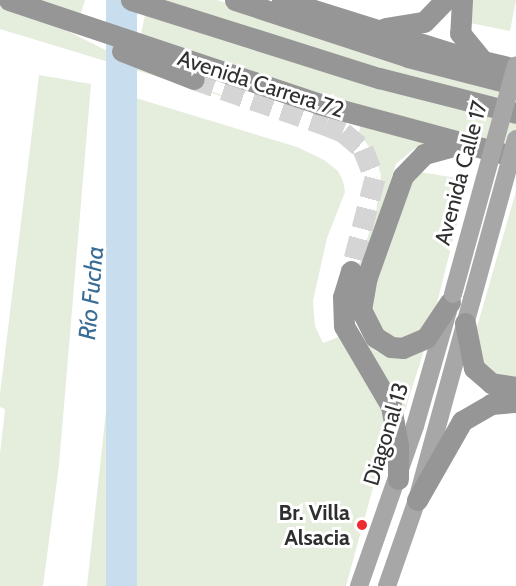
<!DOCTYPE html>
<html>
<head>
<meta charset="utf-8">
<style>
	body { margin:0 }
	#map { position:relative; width:516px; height:586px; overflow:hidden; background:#fff; font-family:Cabin,sans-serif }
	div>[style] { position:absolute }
	.green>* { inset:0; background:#e5eddd }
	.water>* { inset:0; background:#c8dded; transform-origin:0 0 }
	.highway-tunnel>* { height:21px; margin-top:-10.5px; transform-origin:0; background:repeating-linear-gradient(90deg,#d5d5d5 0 21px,transparent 0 31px) }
	.primary>* { height:18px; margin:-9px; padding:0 9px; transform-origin:9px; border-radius:9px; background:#a7a7a7 }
	.highway>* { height:21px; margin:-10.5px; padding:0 10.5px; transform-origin:10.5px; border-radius:10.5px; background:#969696 }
	.primary-bridge>* { height:18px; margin:-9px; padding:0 9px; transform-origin:9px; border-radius:9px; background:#a7a7a7 }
	.dots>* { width:16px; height:16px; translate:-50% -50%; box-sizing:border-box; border:3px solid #fff; border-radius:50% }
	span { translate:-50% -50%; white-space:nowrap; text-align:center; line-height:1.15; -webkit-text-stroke:6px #fff; paint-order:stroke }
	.street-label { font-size:22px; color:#2f2f2f }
	.poi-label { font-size:22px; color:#2f2f2f; font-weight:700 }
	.right { translate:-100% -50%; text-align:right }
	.water-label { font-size:24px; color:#3a6d95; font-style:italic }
</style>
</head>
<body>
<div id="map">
	<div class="green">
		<div style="clip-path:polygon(23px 0,85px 0,79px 19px)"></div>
		<div style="clip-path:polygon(155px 0,217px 0,374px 52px,516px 91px,516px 106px,417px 83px)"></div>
		<div style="clip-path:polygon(469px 0,516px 0,510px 31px,465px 22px)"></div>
		<div style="clip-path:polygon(0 4px,50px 22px,129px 62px,244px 103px,0 29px)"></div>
		<div style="clip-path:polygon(146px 10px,516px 118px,516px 148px,427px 128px,140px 39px)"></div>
		<div style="clip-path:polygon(39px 75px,91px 84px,59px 465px,43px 586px,0 586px,0 454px,5px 409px,0 407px,0 394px)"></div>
		<div style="clip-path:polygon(129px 96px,297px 147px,324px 160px,338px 171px,343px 181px,345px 192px,327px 238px,313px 301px,315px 326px,323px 343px,341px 336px,384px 409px,388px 433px,346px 586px,87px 586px,110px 374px)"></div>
		<div style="clip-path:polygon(360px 126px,431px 144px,415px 148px,396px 164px,352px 298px,354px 325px,376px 351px,382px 353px,426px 344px,401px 423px,353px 332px,348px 297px,376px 212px,381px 175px,375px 155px,359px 133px)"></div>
		<div style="clip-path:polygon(414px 171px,468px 180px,433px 319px,415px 337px,386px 339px,367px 303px)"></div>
		<div style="clip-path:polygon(516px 191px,516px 382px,484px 368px,473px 341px)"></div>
	</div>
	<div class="water">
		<div style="left:106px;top:0;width:31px;height:589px"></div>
	</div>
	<div class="highway-tunnel">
		<div style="left:194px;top:79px;width:140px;rotate:19.2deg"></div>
		<div style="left:326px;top:125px;width:18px;rotate:22deg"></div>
		<div style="left:343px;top:132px;width:26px;rotate:40deg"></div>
		<div style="left:363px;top:149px;width:31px;rotate:68deg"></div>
		<div style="left:375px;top:178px;width:96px;rotate:104.5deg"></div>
	</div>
	<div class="primary">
		<div style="left:359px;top:586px;width:170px;rotate:-70.7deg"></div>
		<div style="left:415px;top:426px;width:120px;rotate:-74deg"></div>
		<div style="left:387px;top:586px;width:91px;rotate:-70.8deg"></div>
		<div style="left:417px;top:500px;width:208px;rotate:-74.7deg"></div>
	</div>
	<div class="highway">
		<div style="left:9px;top:0;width:327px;rotate:18.5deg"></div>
		<div style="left:319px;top:104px;width:204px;rotate:15.1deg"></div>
		<div style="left:131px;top:0;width:260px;rotate:17.5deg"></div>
		<div style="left:379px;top:78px;width:141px;rotate:14.3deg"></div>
		<div style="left:235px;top:0;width:182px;rotate:18.2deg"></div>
		<div style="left:408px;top:57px;width:112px;rotate:14.5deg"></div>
		<div style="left:282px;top:0;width:183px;rotate:17.4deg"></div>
		<div style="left:457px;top:55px;width:61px;rotate:13.3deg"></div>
		<div style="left:462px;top:0;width:33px;rotate:93deg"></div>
		<div style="left:460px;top:33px;width:36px;rotate:51deg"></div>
		<div style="left:385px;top:28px;width:39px;rotate:-9deg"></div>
		<div style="left:424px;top:22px;width:30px;rotate:-46deg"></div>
		<div style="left:122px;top:51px;width:77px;rotate:21.3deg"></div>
		<div style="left:351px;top:271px;width:27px;rotate:107deg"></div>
		<div style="left:343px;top:297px;width:29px;rotate:88deg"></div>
		<div style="left:344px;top:326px;width:93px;rotate:59.6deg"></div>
		<div style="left:391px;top:406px;width:40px;rotate:80deg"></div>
		<div style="left:398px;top:445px;width:34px;rotate:90deg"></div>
		<div style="left:450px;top:302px;width:43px;rotate:123.7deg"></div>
		<div style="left:426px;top:338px;width:25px;rotate:157deg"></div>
		<div style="left:403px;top:348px;width:12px;rotate:-175deg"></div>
		<div style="left:391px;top:347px;width:19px;rotate:-148deg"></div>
		<div style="left:375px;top:337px;width:30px;rotate:-117deg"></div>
		<div style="left:361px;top:310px;width:34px;rotate:-80deg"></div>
		<div style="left:367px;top:277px;width:107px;rotate:-70.4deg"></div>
		<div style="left:403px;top:176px;width:30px;rotate:-46deg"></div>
		<div style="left:424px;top:154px;width:35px;rotate:-15deg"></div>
		<div style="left:465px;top:323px;width:46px;rotate:78.7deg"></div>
		<div style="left:474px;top:368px;width:23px;rotate:41deg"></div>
		<div style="left:491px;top:383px;width:25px;rotate:9deg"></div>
		<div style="left:417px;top:500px;width:91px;rotate:-60.3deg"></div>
		<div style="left:462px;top:421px;width:34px;rotate:-30deg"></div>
		<div style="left:491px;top:404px;width:25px;rotate:-5deg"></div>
	</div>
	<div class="primary-bridge">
		<div style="left:453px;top:294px;width:237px;rotate:-74.6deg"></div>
		<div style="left:472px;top:299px;width:166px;rotate:-74.6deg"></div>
	</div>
	<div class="dots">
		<div style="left:362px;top:525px;background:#ec2c30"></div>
	</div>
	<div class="street-label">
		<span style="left:261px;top:84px;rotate:18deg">Avenida Carrera 72</span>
		<span style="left:461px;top:173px;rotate:-75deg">Avenida Calle 17</span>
		<span style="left:386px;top:434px;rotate:-73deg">Diagonal 13</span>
	</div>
	<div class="poi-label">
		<span class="right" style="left:350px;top:525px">Br. Villa<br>Alsacia</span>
	</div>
	<div class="water-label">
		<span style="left:91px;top:293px;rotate:-85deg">Río Fucha</span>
	</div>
</div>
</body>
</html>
